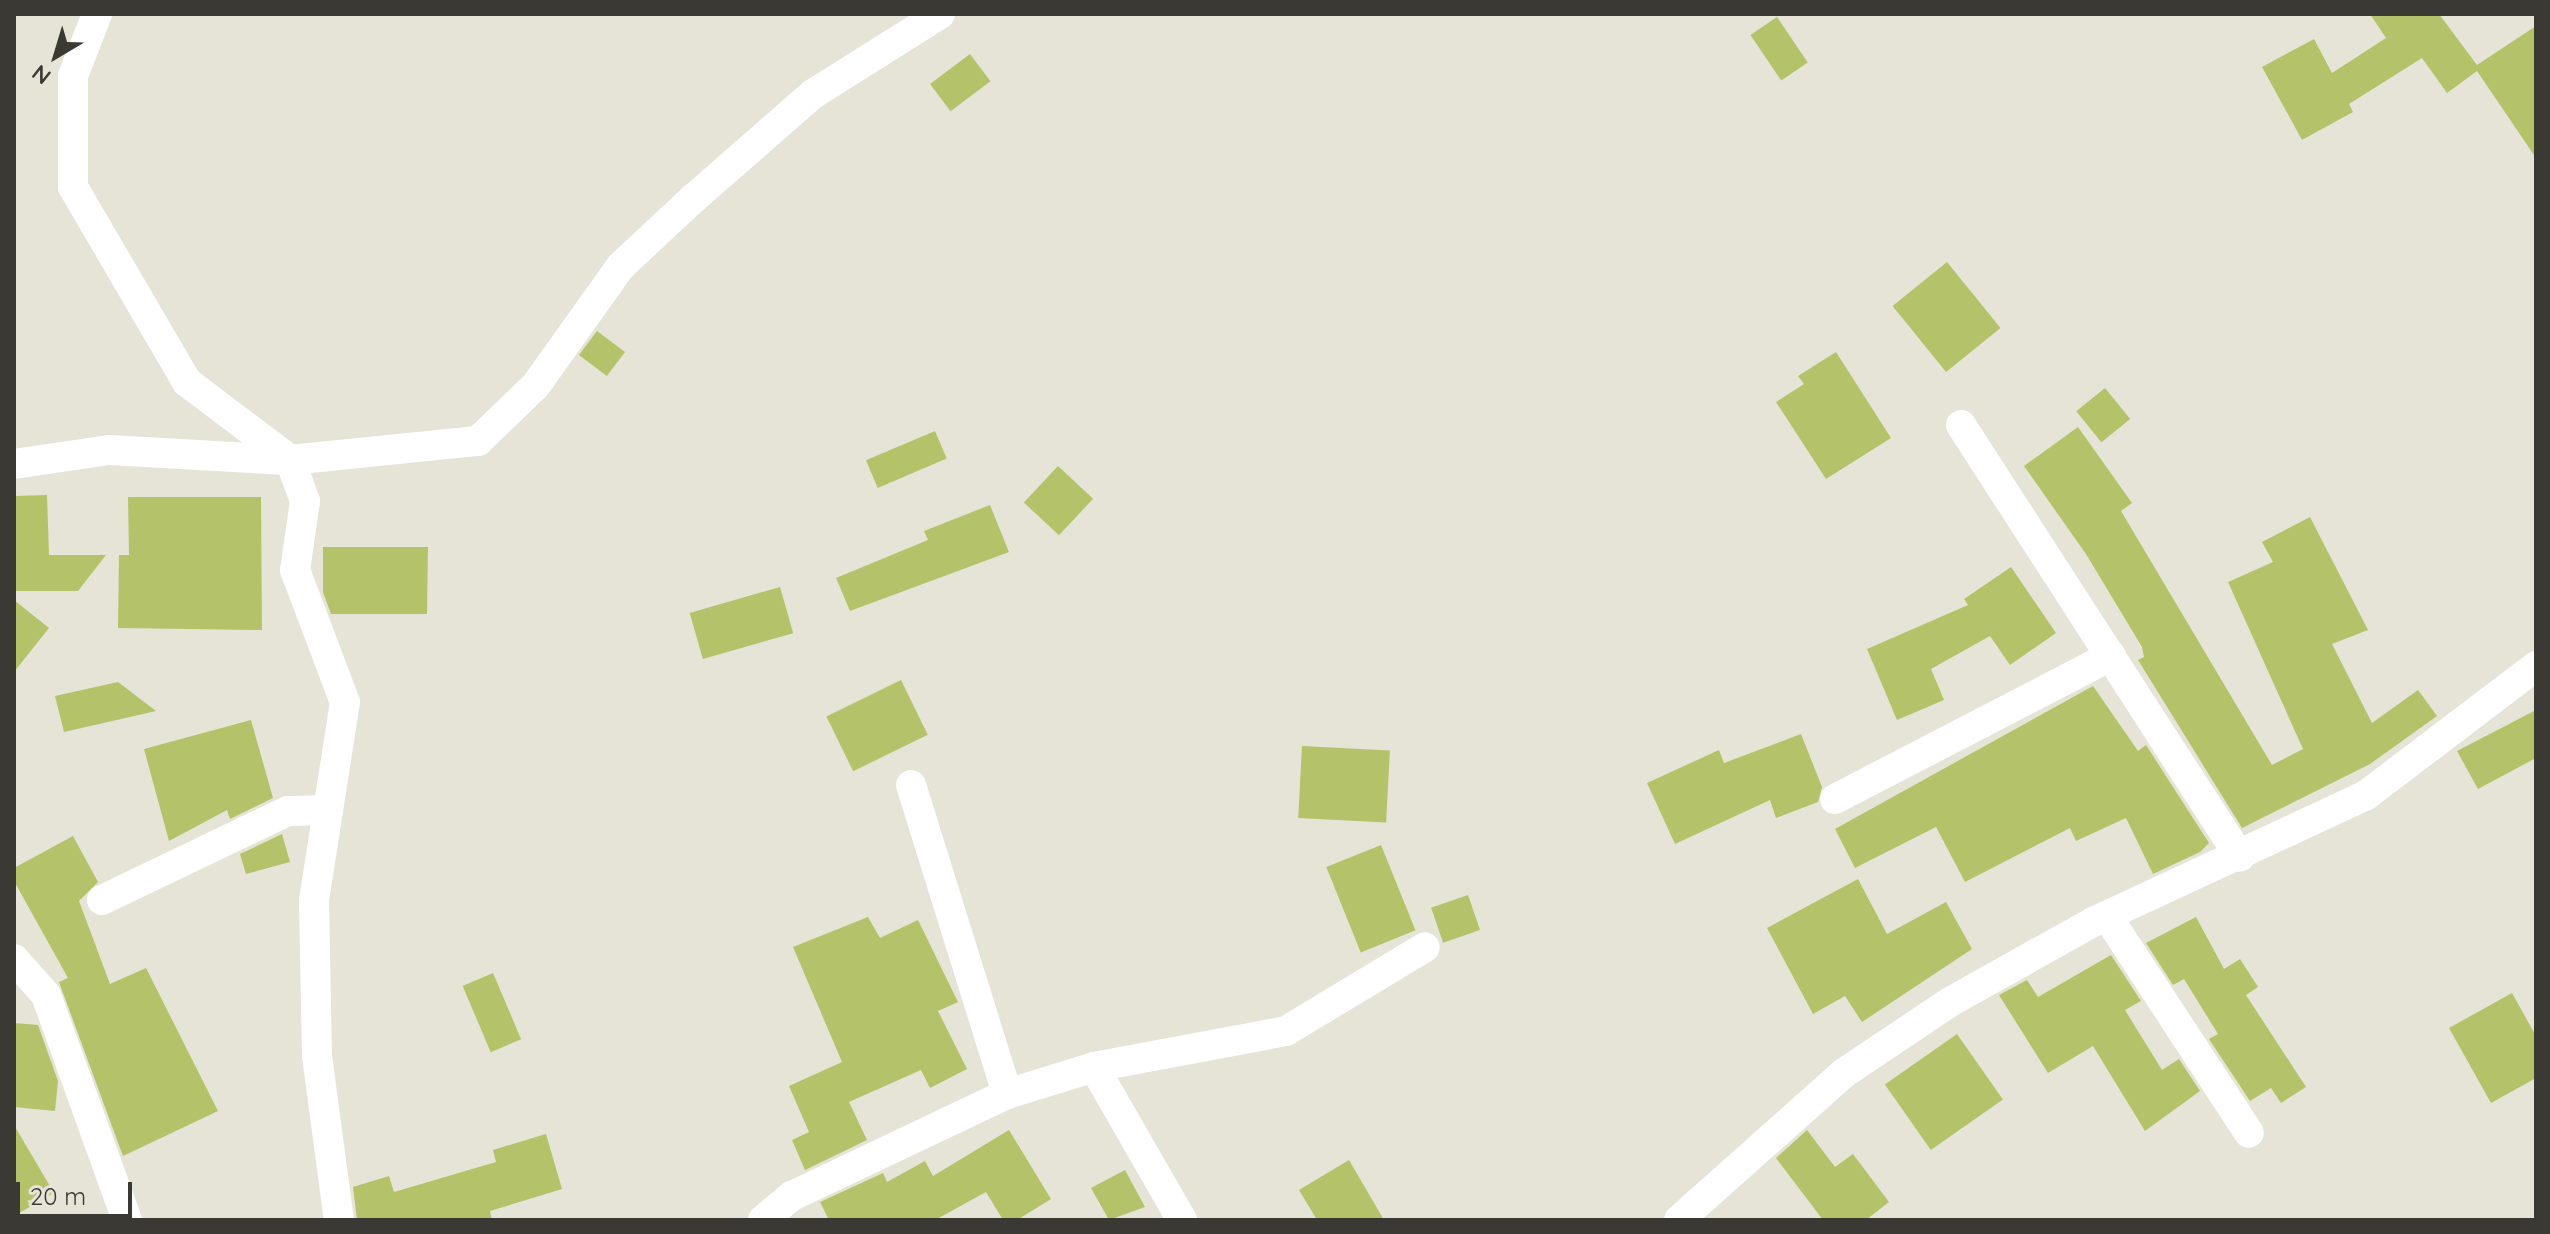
<!DOCTYPE html>
<html>
<head>
<meta charset="utf-8">
<style>
	body { margin:0 }
	#map { position:relative; width:2550px; height:1234px; overflow:hidden; background:#e6e3d7; font-family:Quicksand,sans-serif }
	div>[style] { position:absolute }
	.building>* { inset:0; background:#b4c369; transform-origin:0 0 }
	.minor>* { height:30px; margin:-15px; padding:0 15px; transform-origin:15px; border-radius:15px; background:#fff }
	span { translate:-50% -50%; white-space:nowrap; text-align:center; line-height:1.15; -webkit-text-stroke:6px #e6e3d7; paint-order:stroke }
	.frame { position:absolute; inset:0; border:16px solid #3a3934; pointer-events:none }
	.north { position:absolute; left:16px; top:16px; width:80px; height:80px; -webkit-text-stroke:6px #e6e3d7; paint-order:stroke; rotate:218deg; font-size:22px; font-weight:700; line-height:32px; text-align:center; color:#3a3934 }
	.north::after { content:''; display:block; margin:auto; width:28px; height:36px; background:#3a3934; clip-path:polygon(50% 0,100% 100%,50% 72%,0 100%) }
	.scale { position:absolute; left:16px; top:1182px; width:116px; height:36px; box-sizing:border-box; border:4px solid #3a3934; border-top:0; padding-left:10px; font-size:24px; line-height:28px; white-space:nowrap; color:#3a3934; -webkit-text-stroke:6px #e6e3d7; paint-order:stroke }
</style>
</head>
<body>
<div id="map">
	<div class="building">
		<div style="clip-path:polygon(2370px 14px,2439px 14px,2477px 65px,2536px 26px,2536px 158px,2477px 71px,2447px 93px,2422px 58px,2349px 104px,2353px 112px,2302px 140px,2262px 67px,2314px 39px,2332px 73px,2386px 38px)"></div>
		<div style="left:1777px;top:17px;width:55px;height:32px;rotate:56deg"></div>
		<div style="left:970px;top:54px;width:34px;height:50px;rotate:53deg"></div>
		<div style="left:1947px;top:262px;width:85px;height:70px;rotate:51deg"></div>
		<div style="left:597px;top:331px;width:35px;height:30px;rotate:37deg"></div>
		<div style="clip-path:polygon(1836px 352px,1891px 438px,1826px 479px,1776px 402px,1804px 384px,1798px 376px)"></div>
		<div style="left:2105px;top:388px;width:40px;height:37px;rotate:51deg"></div>
		<div style="clip-path:polygon(2078px 427px,2132px 503px,2121px 511px,2272px 765px,2303px 749px,2228px 582px,2273px 562px,2262px 542px,2310px 517px,2368px 630px,2332px 644px,2372px 723px,2418px 690px,2437px 716px,2370px 764px,2242px 828px,2138px 660px,2144px 657px,2142px 647px,2086px 554px,2024px 466px)"></div>
		<div style="left:935px;top:431px;width:30px;height:75px;rotate:67deg"></div>
		<div style="left:1058px;top:466px;width:48px;height:50px;rotate:43deg"></div>
		<div style="clip-path:polygon(47px 495px,49px 555px,106px 555px,78px 591px,14px 591px,14px 496px)"></div>
		<div style="clip-path:polygon(128px 497px,261px 497px,262px 630px,118px 628px,119px 555px,129px 555px)"></div>
		<div style="clip-path:polygon(990px 505px,1009px 552px,850px 611px,836px 578px,928px 540px,924px 531px)"></div>
		<div style="clip-path:polygon(323px 547px,428px 547px,427px 614px,331px 614px,323px 592px)"></div>
		<div style="clip-path:polygon(2011px 567px,2056px 633px,2010px 665px,1990px 636px,1931px 669px,1944px 700px,1897px 720px,1867px 649px,1968px 605px,1964px 599px)"></div>
		<div style="left:780px;top:587px;width:48px;height:94px;rotate:74deg"></div>
		<div style="clip-path:polygon(14px 600px,49px 628px,14px 672px)"></div>
		<div style="left:901px;top:680px;width:61px;height:83px;rotate:64deg"></div>
		<div style="clip-path:polygon(118px 682px,156px 711px,64px 732px,55px 696px)"></div>
		<div style="clip-path:polygon(2093px 686px,2138px 751px,2146px 745px,2209px 843px,2200px 852px,2153px 874px,2126px 818px,2076px 841px,2070px 828px,1965px 882px,1936px 827px,1855px 868px,1835px 829px)"></div>
		<div style="clip-path:polygon(2536px 710px,2536px 758px,2478px 789px,2457px 751px)"></div>
		<div style="clip-path:polygon(251px 720px,273px 798px,230px 819px,227px 810px,169px 841px,144px 749px)"></div>
		<div style="clip-path:polygon(1801px 734px,1822px 787px,1818px 802px,1776px 818px,1770px 800px,1675px 844px,1647px 783px,1719px 750px,1724px 763px)"></div>
		<div style="left:1302px;top:746px;width:88px;height:72px;rotate:3deg"></div>
		<div style="clip-path:polygon(282px 834px,290px 862px,246px 874px,240px 854px)"></div>
		<div style="clip-path:polygon(73px 836px,98px 882px,79px 901px,110px 984px,146px 968px,218px 1111px,123px 1156px,59px 982px,68px 978px,14px 881px,14px 868px)"></div>
		<div style="left:1381px;top:845px;width:92px;height:59px;rotate:68deg"></div>
		<div style="clip-path:polygon(1858px 879px,1887px 934px,1946px 902px,1972px 949px,1862px 1022px,1845px 996px,1813px 1014px,1767px 928px)"></div>
		<div style="left:1468px;top:895px;width:37px;height:39px;rotate:71deg"></div>
		<div style="clip-path:polygon(868px 917px,880px 938px,918px 920px,958px 1002px,938px 1011px,967px 1069px,930px 1088px,921px 1070px,849px 1102px,867px 1140px,805px 1170px,792px 1140px,809px 1132px,789px 1086px,842px 1062px,793px 947px)"></div>
		<div style="clip-path:polygon(2196px 917px,2224px 969px,2240px 959px,2258px 987px,2246px 995px,2306px 1087px,2281px 1103px,2271px 1088px,2250px 1101px,2209px 1039px,2218px 1034px,2184px 979px,2173px 985px,2146px 943px)"></div>
		<div style="clip-path:polygon(2111px 955px,2141px 1001px,2125px 1010px,2162px 1070px,2179px 1059px,2200px 1091px,2145px 1131px,2093px 1046px,2048px 1073px,1999px 995px,2027px 980px,2038px 997px)"></div>
		<div style="left:493px;top:973px;width:72px;height:33px;rotate:67deg"></div>
		<div style="clip-path:polygon(2512px 993px,2536px 1036px,2536px 1078px,2491px 1103px,2449px 1028px)"></div>
		<div style="clip-path:polygon(14px 1023px,38px 1025px,58px 1081px,55px 1111px,14px 1107px)"></div>
		<div style="left:1957px;top:1034px;width:80px;height:88px;rotate:55deg"></div>
		<div style="clip-path:polygon(14px 1125px,54px 1193px,14px 1216px)"></div>
		<div style="clip-path:polygon(1009px 1130px,1051px 1199px,1017px 1220px,1003px 1220px,986px 1192px,935px 1220px,829px 1220px,820px 1202px,883px 1173px,887px 1182px,925px 1161px,933px 1176px)"></div>
		<div style="clip-path:polygon(1807px 1130px,1835px 1167px,1853px 1154px,1889px 1202px,1866px 1220px,1823px 1220px,1776px 1158px)"></div>
		<div style="clip-path:polygon(546px 1134px,562px 1189px,490px 1211px,492px 1220px,357px 1220px,353px 1187px,389px 1176px,394px 1192px,496px 1162px,493px 1150px)"></div>
		<div style="clip-path:polygon(1349px 1160px,1384px 1220px,1317px 1220px,1299px 1190px)"></div>
		<div style="clip-path:polygon(1125px 1170px,1145px 1207px,1109px 1220px,1091px 1188px)"></div>
	</div>
	<div class="minor">
		<div style="left:97px;top:14px;width:66px;rotate:111.2deg"></div>
		<div style="left:73px;top:76px;width:111px;rotate:90deg"></div>
		<div style="left:73px;top:187px;width:226px;rotate:59.7deg"></div>
		<div style="left:187px;top:382px;width:129px;rotate:37.1deg"></div>
		<div style="left:290px;top:460px;width:44px;rotate:69.9deg"></div>
		<div style="left:305px;top:501px;width:70px;rotate:98.2deg"></div>
		<div style="left:295px;top:570px;width:141px;rotate:69.3deg"></div>
		<div style="left:345px;top:702px;width:201px;rotate:98.9deg"></div>
		<div style="left:314px;top:901px;width:155px;rotate:88.9deg"></div>
		<div style="left:317px;top:1056px;width:165px;rotate:82.4deg"></div>
		<div style="left:1961px;top:425px;width:514px;rotate:57.14deg"></div>
		<div style="left:14px;top:464px;width:96px;rotate:-8.4deg"></div>
		<div style="left:109px;top:450px;width:181px;rotate:3.2deg"></div>
		<div style="left:290px;top:460px;width:189px;rotate:-5.8deg"></div>
		<div style="left:478px;top:441px;width:81px;rotate:-44deg"></div>
		<div style="left:536px;top:385px;width:146px;rotate:-54.5deg"></div>
		<div style="left:621px;top:266px;width:100px;rotate:-43deg"></div>
		<div style="left:694px;top:198px;width:158px;rotate:-41.2deg"></div>
		<div style="left:813px;top:94px;width:150px;rotate:-32.2deg"></div>
		<div style="left:911px;top:785px;width:324px;rotate:72.7deg"></div>
		<div style="left:1835px;top:799px;width:311px;rotate:-27.4deg"></div>
		<div style="left:102px;top:900px;width:206px;rotate:-25.6deg"></div>
		<div style="left:288px;top:811px;width:40px;rotate:-1.4deg"></div>
		<div style="left:2107px;top:916px;width:259px;rotate:56.8deg"></div>
		<div style="left:14px;top:959px;width:48px;rotate:48.4deg"></div>
		<div style="left:46px;top:995px;width:239px;rotate:70.2deg"></div>
		<div style="left:1094px;top:1067px;width:195px;rotate:-10.6deg"></div>
		<div style="left:1286px;top:1031px;width:162px;rotate:-31.1deg"></div>
		<div style="left:763px;top:1220px;width:38px;rotate:-40deg"></div>
		<div style="left:792px;top:1196px;width:238px;rotate:-25.4deg"></div>
		<div style="left:1007px;top:1094px;width:91px;rotate:-17.2deg"></div>
		<div style="left:1094px;top:1067px;width:177px;rotate:60.1deg"></div>
		<div style="left:1679px;top:1220px;width:221px;rotate:-41.7deg"></div>
		<div style="left:1844px;top:1073px;width:128px;rotate:-33.8deg"></div>
		<div style="left:1950px;top:1002px;width:164px;rotate:-29.2deg"></div>
		<div style="left:2093px;top:922px;width:300px;rotate:-24.9deg"></div>
		<div style="left:2365px;top:796px;width:215px;rotate:-37.2deg"></div>
	</div>
	<div class="frame"></div>
	<div class="north">N</div>
	<div class="scale">20 m</div>
</div>
</body>
</html>
